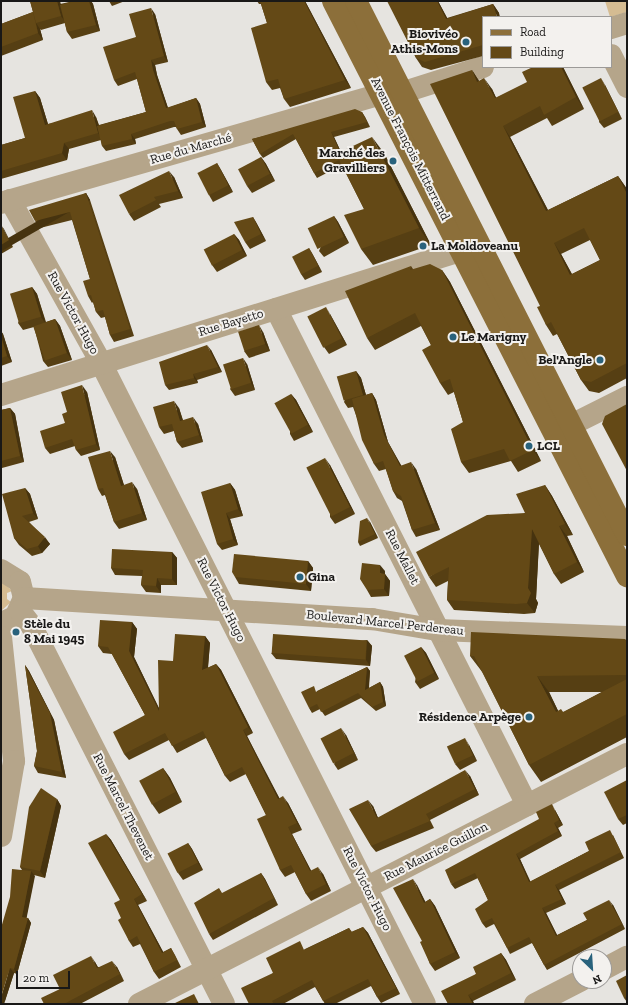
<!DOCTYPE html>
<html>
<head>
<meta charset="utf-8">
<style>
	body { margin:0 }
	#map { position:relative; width:628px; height:1005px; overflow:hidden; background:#e6e4e0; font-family:"Zilla Slab",serif }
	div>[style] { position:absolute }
	.green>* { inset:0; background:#d5bc92 }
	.minor>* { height:22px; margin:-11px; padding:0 11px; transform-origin:11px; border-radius:11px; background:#b5a58a }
	.major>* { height:22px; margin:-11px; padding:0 11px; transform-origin:11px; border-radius:11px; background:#8c6f3a }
	.wall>* { inset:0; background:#563f13 }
	.shaded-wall>* { inset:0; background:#46330f; transform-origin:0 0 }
	.building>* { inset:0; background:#644916; transform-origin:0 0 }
	.dots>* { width:11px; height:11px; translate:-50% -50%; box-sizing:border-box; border:2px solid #f3f1ee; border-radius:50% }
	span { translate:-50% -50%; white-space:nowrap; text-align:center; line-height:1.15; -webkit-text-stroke:4px #f3f1ee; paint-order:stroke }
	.poi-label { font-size:13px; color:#191817; font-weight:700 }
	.right { translate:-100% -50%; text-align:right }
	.left { translate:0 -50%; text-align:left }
	.street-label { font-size:13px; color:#191817 }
	.frame { position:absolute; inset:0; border:2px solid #191817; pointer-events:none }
	.legend { position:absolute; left:482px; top:16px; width:130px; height:52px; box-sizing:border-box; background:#f3f1ee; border:1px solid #9c9a98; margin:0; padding:5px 7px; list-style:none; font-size:12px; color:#191817 }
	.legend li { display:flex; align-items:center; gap:8px; height:20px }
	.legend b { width:20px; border:1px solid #9c9a98 }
	.north { position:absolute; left:572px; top:949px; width:40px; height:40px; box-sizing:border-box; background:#f3f1ee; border:1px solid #9c9a98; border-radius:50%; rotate:155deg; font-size:11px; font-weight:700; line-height:16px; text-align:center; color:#191817 }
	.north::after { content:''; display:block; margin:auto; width:14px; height:18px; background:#29627c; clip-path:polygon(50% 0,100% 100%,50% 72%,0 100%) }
	.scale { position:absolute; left:16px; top:971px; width:54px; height:18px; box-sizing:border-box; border:2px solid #191817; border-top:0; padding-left:5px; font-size:12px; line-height:14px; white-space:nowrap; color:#191817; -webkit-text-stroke:3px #f3f1ee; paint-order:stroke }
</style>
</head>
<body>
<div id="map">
	<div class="green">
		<div style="clip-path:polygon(605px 1px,627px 1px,627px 12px,610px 17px)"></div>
		<div style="clip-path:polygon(1px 579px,12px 591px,7px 593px,7px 599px,11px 602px,1px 611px)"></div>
	</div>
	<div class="minor">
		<div style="left:611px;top:28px;width:17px;rotate:-17deg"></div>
		<div style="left:611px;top:55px;width:36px;rotate:63deg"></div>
		<div style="left:401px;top:93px;width:86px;rotate:-17.6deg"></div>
		<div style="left:10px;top:200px;width:187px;rotate:60.8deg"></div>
		<div style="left:101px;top:363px;width:718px;rotate:63.19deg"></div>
		<div style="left:1px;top:203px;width:396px;rotate:-16deg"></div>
		<div style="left:276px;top:309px;width:556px;rotate:63.16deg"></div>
		<div style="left:1px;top:395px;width:482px;rotate:-17.4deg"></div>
		<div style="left:571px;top:425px;width:63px;rotate:-26.6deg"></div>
		<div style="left:1px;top:570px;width:22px;rotate:32deg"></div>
		<div style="left:20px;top:582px;width:16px;rotate:76deg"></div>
		<div style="left:24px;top:598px;width:21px;rotate:115deg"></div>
		<div style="left:15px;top:617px;width:15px;rotate:157deg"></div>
		<div style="left:24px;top:598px;width:349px;rotate:3.5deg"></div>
		<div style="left:372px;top:619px;width:67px;rotate:9.5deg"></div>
		<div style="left:438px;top:630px;width:189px;rotate:2.1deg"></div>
		<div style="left:20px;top:611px;width:18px;rotate:52deg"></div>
		<div style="left:31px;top:625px;width:425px;rotate:63deg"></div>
		<div style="left:1px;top:637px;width:125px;rotate:84deg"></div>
		<div style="left:14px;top:761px;width:76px;rotate:99.8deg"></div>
		<div style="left:604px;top:969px;width:26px;rotate:-28deg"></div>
		<div style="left:139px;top:1004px;width:548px;rotate:-27.13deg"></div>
		<div style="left:535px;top:1004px;width:51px;rotate:-27.1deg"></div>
	</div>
	<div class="major">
		<div style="left:333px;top:1px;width:646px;rotate:62.92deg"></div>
		<div style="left:356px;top:1px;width:599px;rotate:63.09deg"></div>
	</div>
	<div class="wall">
		<div style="clip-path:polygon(30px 1px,60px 1px,60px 4px,74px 1px,91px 1px,93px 4px,100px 31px,72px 39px,67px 32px,65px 23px,41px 30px,40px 29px,43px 40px,1px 56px,1px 24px,33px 12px)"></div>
		<div style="clip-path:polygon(109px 1px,125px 1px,112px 6px)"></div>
		<div style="clip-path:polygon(257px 1px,305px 1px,351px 88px,290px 107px,284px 99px,280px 88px,272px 90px,266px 82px,267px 23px,261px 4px,259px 4px)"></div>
		<div style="clip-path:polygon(389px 1px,438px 1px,447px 18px,493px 4px,499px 13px,483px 17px,483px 56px,431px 70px,422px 67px,416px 58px)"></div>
		<div style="clip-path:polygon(155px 14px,168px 62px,155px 65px,157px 75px,168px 108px,196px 98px,200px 104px,206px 127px,181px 135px,177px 129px,176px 127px,174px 127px,135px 139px,136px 144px,106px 151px,102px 146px,101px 140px,69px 149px,67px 160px,1px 179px,1px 145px,25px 138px,35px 91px,40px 98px,48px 124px,96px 117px,99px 125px,146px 112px,137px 79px,118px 86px,114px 80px,136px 37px)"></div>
		<div style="clip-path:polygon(evenodd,563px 67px,584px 109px,552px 126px,547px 118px,510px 137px,548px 210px,618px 176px,627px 189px,627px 378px,599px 393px,589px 391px,581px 380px,557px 334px,553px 336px,546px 325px,472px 70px,479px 81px,492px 89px,496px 98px,563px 67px,590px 240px,600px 260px,572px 274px,561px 254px,590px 240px)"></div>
		<div style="clip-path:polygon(605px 85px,622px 119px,604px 128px,599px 122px)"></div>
		<div style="clip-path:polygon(362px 112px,365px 117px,370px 127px,334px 137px,341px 152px,384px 153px,431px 245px,373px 265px,361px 249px,364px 209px,342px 165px,317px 178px,314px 173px,296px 139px,263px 158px,260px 154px,252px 139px)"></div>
		<div style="clip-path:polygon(261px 157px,266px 164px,275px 181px,252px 193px,247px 186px)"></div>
		<div style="clip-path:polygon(217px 163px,221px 170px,233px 192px,213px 202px,209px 195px)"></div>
		<div style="clip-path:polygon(174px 177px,183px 198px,159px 204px,161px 207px,134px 221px,129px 214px)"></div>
		<div style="clip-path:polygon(86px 193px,90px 200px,134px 336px,114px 342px,110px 335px,105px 317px,101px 318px,96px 312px,93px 302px,92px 303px,88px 296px,90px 279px,72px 220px,40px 228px,35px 221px)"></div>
		<div style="clip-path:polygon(334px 216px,338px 222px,349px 243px,324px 257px,319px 251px)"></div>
		<div style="clip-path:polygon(253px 217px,257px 224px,266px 241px,250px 249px,245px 242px)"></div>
		<div style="clip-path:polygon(1px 225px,13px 247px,1px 254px)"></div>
		<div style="clip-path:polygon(234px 234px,239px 240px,247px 256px,217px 272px,212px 265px)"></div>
		<div style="clip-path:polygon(309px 248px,313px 255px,322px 272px,305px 280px,301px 274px)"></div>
		<div style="clip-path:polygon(411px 266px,413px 269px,442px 270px,450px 282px,541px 461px,518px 472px,511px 461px,469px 473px,461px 462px,463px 422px,454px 392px,448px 395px,440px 383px,431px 345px,421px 326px,375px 350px,367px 338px)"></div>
		<div style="clip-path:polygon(32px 287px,37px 294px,46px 322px,55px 319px,60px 326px,72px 360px,48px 367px,43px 361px,34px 327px,23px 330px,18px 323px)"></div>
		<div style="clip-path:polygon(330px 314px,347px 345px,329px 354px,324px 347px)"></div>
		<div style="clip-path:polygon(1px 331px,3px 334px,12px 362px,1px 366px)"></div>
		<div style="clip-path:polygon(263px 332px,270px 351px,249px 358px,244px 351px)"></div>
		<div style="clip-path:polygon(211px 350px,222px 372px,197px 380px,198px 383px,169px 390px,165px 385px)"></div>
		<div style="clip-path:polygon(247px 364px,255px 390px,235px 396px,230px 389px)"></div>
		<div style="clip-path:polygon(356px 371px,361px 378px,366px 395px,372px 393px,376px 400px,388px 442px,401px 466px,416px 469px,440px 530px,416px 537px,412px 530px,402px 501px,397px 498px,393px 491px,386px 469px,379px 471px,374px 464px,353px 407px,348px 408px,344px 402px)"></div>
		<div style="clip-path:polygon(87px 392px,100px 450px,81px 456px,76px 450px,75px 446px,50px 454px,45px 448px,65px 423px,67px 412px)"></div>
		<div style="clip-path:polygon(291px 394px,296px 400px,313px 432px,294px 441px,290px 434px)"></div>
		<div style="clip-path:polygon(10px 408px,15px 414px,24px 462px,2px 468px,1px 467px,1px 410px)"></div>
		<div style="clip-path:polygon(179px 408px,183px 420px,198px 424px,203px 442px,182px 448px,177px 442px,174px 431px,164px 434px,159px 427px)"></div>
		<div style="clip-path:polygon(115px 457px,124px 485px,137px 489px,147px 520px,119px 529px,114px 522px,105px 495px,102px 496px,98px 489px)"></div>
		<div style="clip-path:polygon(330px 465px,355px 514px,335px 524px,330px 517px)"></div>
		<div style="clip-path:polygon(230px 483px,235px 490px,243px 516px,230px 519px,238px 545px,222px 550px,217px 544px)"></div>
		<div style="clip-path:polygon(545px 485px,552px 496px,573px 535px,567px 536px,584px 572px,561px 584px,554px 574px,539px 544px,536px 599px,538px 603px,535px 613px,524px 614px,454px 610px,447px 600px,448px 581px,436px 587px,429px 577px,525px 513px)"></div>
		<div style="clip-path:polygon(25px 488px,30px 494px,38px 519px,29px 522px,50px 544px,42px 553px,32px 556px,19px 545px,14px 538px)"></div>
		<div style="clip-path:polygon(370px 522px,378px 538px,360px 546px,358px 542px)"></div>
		<div style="clip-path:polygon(172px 552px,177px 558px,177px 585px,161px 585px,161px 593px,146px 592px,141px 585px,142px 576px,115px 575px,111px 568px)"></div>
		<div style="clip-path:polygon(308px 561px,313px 568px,311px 591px,239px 584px,235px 577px)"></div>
		<div style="clip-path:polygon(385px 571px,385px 574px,390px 581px,389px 596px,371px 597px,367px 590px)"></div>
		<div style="clip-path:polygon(132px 622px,137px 629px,134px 657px,159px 708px,173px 661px,205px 636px,210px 643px,208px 668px,216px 664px,221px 670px,253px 733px,247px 736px,262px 766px,279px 798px,288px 803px,302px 830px,292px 834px,311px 871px,323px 874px,331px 891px,311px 901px,306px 894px,295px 872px,285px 877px,280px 870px,266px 815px,246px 774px,230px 782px,225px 776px,206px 738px,177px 753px,169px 740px,129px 760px,124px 754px,145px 715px,112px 654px,103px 653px,98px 646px)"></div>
		<div style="clip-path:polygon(evenodd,625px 639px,627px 642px,627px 737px,541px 782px,529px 765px,483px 673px,470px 656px,625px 639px,549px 692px,602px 692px,564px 712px,558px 711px,549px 692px)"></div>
		<div style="clip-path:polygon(367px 640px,372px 646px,370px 666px,276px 659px,271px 653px)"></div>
		<div style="clip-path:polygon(421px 647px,426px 653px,439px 679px,420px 689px,415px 682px)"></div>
		<div style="clip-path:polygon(25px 665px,29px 671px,54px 720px,66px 778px,38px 773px,34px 766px,37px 751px)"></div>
		<div style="clip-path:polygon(367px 667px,370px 671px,369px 688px,380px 682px,383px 687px,386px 706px,376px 711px,361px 698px,325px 716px,320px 709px,312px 713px,309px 708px,317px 691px)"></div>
		<div style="clip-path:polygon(346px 735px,358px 760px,338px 770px,334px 764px)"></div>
		<div style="clip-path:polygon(469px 745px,477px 761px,460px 770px,455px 764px)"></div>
		<div style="clip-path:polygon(163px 768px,170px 778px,182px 802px,159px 814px,152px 804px)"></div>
		<div style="clip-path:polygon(470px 776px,479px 795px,430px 820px,434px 828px,376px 852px,371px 846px,373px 806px,378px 818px)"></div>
		<div style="clip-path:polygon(627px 781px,627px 823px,623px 825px,618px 819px)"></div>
		<div style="clip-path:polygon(57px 799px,61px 806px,45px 878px,34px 875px,26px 918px,28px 918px,31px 923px,17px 974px,14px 973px,4px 1004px,22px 870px,20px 867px)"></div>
		<div style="clip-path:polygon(555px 810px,563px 825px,558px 828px,562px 836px,520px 859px,530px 882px,589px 851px,613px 835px,624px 858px,559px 890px,566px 904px,546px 913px,557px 935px,587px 920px,613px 905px,625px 929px,547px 970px,544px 965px,532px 943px,510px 954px,507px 948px,494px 924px,486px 928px,482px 923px,488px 900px,478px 878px,455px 889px,451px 884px)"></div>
		<div style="clip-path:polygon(106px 834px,111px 840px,147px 901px,138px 905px,163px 952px,171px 948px,175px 955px,181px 967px,159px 979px,154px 972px,140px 944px,133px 947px,129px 941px,121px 918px,120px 900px)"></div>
		<div style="clip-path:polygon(188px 843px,192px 849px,203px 870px,183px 880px,178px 873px)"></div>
		<div style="clip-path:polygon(261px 873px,265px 879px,278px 905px,213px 940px,209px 934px)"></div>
		<div style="clip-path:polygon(417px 885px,425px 902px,430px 899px,435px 906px,460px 958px,435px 971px,430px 964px,422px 941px)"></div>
		<div style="clip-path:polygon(363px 927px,368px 933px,400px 994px,381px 1003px,377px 997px,371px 986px,335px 1004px,325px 1004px,315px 987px,283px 1004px,249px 1004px,273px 973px,305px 949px,349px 928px,352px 932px)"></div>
		<div style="clip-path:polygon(501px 953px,506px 960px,516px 980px,473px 1001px,474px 1004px,448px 1004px,476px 974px)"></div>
		<div style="clip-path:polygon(95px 962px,98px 967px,117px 967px,124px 981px,80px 1004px,44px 1004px,60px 989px)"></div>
		<div style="clip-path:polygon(627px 975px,627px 1002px,624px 998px)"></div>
	</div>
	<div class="shaded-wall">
		<div style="clip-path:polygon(57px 1px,60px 1px,66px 23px,61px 16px)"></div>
		<div style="clip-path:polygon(89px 1px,91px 1px,93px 4px,100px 31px,96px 25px)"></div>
		<div style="clip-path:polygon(304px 1px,305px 1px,351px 88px,345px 80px)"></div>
		<div style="clip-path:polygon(437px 1px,438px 1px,452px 27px,446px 19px)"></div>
		<div style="clip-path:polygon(493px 4px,499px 13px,500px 17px,497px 17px)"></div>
		<div style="clip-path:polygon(151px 8px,155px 14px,168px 62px,164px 56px)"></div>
		<div style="clip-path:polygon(36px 23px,40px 29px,43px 40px,38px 33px)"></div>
		<div style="clip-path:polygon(151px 60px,155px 65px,157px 75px,170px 114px,166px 108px,153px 70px)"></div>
		<div style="clip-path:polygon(561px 67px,563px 67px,584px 109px,576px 97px)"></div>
		<div style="clip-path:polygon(472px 70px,479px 81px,477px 82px)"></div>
		<div style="clip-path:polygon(484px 78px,492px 89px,502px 110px,495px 98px)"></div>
		<div style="clip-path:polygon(601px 78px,605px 85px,622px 119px,618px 112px)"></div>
		<div style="clip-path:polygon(35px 91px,40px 98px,50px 131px,45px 125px)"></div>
		<div style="clip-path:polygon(196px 98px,200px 104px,206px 127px,202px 122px)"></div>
		<div style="clip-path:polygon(92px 110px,96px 117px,103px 139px,98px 133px)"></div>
		<div style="clip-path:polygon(362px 112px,365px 117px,370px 127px,367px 122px)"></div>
		<div style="clip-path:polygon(503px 126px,510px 137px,554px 222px,546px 211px)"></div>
		<div style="clip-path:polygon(331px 132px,334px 137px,346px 163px,342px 158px)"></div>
		<div style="clip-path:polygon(131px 134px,135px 139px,136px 144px,132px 139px)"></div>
		<div style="clip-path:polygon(372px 137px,384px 153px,431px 245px,419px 228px)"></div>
		<div style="clip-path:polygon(64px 143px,69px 149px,67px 160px,62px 153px)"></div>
		<div style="clip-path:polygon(261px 157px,266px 164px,275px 181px,270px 174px)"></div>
		<div style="clip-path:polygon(217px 163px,221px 170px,233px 192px,228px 185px)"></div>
		<div style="clip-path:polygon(169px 171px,174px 177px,183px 198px,178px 191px)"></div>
		<div style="clip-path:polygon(618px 176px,627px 189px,627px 194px)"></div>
		<div style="left:86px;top:193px;width:8px;height:143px;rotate:60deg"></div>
		<div style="clip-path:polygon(334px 216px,338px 222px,349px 243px,344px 237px)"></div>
		<div style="clip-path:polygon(253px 217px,257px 224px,266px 241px,261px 234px)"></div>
		<div style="clip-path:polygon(1px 225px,4px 229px,13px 247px,9px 240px)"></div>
		<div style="clip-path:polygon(234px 234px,239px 240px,247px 256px,242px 250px)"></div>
		<div style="clip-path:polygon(554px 243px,561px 254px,578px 286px,570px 275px)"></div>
		<div style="clip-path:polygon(309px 248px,313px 255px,322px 272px,318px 266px)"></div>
		<div style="clip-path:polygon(442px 270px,450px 282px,541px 461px,533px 450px)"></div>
		<div style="clip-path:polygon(32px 287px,37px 294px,46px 324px,41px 317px)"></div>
		<div style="clip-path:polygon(326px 307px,330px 314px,347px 345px,342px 338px)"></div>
		<div style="clip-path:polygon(55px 319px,60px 326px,72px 360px,67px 353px)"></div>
		<div style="clip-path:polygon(259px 325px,263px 332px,270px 351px,265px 344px)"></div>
		<div style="clip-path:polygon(1px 331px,3px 334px,12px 362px,7px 356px,1px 336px)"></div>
		<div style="clip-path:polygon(207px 345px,211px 350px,222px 372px,218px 367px)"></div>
		<div style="clip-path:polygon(243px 358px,247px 364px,255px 390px,251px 383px)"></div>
		<div style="clip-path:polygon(356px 371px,361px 378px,368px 402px,363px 395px)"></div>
		<div style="clip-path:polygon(193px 374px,197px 380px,198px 383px,194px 378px)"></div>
		<div style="clip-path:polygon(82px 385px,87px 392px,100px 450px,96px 444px)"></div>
		<div style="clip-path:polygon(372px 393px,376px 400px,388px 442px,405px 472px,400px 466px,384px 435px)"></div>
		<div style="clip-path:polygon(291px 394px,296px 400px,313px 432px,308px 425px)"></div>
		<div style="clip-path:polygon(174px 401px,179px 408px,185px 428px,180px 421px)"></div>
		<div style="clip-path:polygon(10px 408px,15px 414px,24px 462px,20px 456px)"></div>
		<div style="clip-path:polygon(193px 417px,198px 424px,203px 442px,199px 435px)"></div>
		<div style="clip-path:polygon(110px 451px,115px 457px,126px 492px,121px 486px)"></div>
		<div style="clip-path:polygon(325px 458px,330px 465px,355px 514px,350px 507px)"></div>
		<div style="clip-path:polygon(411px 462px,416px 469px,440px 530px,435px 523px)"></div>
		<div style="clip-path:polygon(132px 482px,137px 489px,147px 520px,142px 513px)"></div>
		<div style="clip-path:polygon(230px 483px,235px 490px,243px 516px,238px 509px)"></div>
		<div style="clip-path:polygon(545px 485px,552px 496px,573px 535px,565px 524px)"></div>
		<div style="clip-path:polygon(25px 488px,30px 494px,38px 519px,33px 513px)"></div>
		<div style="clip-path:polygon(226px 513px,230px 519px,238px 545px,233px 539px)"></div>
		<div style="clip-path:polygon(367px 518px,370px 522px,378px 538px,375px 534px)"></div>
		<div style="clip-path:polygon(559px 526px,567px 536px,584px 572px,577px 562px)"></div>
		<div style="clip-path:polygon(532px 529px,539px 540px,536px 599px,538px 603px,535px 613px,527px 603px)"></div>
		<div style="clip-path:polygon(45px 537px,50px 544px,42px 553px,38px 546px)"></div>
		<div style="clip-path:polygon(172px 552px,177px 558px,177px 585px,172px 579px)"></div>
		<div style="clip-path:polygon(308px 561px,313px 568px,311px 591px,306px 584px)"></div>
		<div style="clip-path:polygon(380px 565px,385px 571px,384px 580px,380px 573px)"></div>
		<div style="clip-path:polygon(385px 574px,390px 581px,389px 596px,384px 589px)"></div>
		<div style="clip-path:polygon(157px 578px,161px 585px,161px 593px,156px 586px)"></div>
		<div style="clip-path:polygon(132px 622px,137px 629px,134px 657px,163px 717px,159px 711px,129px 651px)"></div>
		<div style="clip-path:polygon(205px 636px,210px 643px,207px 677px,202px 670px)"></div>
		<div style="clip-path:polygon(367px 640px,372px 646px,370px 666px,366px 660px)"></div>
		<div style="clip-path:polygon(421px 647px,426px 653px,439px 679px,434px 673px)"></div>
		<div style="clip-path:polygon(216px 664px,221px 670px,253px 733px,248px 727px)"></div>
		<div style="clip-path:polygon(25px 665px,29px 671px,54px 720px,66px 778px,62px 772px)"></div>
		<div style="clip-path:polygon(367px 667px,370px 671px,368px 694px,365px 690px)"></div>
		<div style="clip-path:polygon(537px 676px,549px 692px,567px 729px,556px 712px)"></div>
		<div style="clip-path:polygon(380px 682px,383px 687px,386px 706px,383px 702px)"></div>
		<div style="clip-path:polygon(341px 728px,346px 735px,358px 760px,354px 753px)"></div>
		<div style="clip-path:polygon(243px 730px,247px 736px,283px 805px,278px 799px)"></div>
		<div style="clip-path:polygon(465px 738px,469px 745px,477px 761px,473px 755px)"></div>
		<div style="clip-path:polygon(163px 768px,170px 778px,182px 802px,176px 792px)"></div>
		<div style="clip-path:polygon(465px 770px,470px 776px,479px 795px,475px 789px)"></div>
		<div style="clip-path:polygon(283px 796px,288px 803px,302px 830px,297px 823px)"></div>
		<div style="clip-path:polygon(57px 799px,61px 806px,45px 878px,40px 871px)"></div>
		<div style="clip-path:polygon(368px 800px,373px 806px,381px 825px,377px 818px)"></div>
		<div style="clip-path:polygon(552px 804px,555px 810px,563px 825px,559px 820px)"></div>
		<div style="clip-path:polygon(554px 823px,558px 828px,562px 836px,558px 831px)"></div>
		<div style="clip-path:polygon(288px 827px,292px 834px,315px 878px,310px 871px)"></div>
		<div style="clip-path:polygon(106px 834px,111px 840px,147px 901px,142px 894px)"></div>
		<div style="clip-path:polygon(188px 843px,192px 849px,203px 870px,198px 863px)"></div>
		<div style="clip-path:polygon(516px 854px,520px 859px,533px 887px,529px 882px)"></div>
		<div style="clip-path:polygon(318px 867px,323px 874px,331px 891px,326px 884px)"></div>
		<div style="clip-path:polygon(31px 871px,35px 876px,26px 921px,22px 917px)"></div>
		<div style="clip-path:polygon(261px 873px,265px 879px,278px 905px,274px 898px)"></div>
		<div style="clip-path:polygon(413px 879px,417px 885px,429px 909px,424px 903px)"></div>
		<div style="clip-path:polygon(555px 885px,559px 890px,566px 904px,562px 899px)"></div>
		<div style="clip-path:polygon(134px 899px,138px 905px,167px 959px,162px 953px)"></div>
		<div style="clip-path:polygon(430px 899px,435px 906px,460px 958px,455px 952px)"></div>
		<div style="clip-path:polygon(609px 900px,613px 905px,625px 929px,622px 924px)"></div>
		<div style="clip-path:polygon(542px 908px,546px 913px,560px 941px,556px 936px)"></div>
		<div style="clip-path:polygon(28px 918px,31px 923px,17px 974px,14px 969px)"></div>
		<div style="clip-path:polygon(363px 927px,368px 933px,400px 994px,396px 988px)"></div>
		<div style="clip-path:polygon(501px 953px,506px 960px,516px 980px,511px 973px)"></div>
		<div style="clip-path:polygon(91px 956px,95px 962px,101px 974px,97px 968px)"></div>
		<div style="clip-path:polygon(112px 961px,117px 967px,124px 981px,120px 974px)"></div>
		<div style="clip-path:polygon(10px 968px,14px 973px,4px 1004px,1px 1004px,1px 997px)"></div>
		<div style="clip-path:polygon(468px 995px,473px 1001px,474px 1004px,473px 1004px)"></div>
	</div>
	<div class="building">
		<div style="clip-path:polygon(30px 1px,57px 1px,61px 16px,36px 23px)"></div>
		<div style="clip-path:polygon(74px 1px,89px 1px,96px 25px,67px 32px,60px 5px)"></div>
		<div style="clip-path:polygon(260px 1px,304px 1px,345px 80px,284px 99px,278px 79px,266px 82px,251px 28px,267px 23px)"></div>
		<div style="clip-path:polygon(387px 1px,437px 1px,446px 19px,493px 4px,497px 17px,483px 17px,483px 45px,425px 62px,416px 58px)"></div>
		<div style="clip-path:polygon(151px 8px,164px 56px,151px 60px,153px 70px,166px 108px,196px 98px,202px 122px,177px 129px,174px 121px,170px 121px,131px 134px,132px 139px,102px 146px,97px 126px,146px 112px,135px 72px,114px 80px,103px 47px,136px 37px,129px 14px)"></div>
		<div style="clip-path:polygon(33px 12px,38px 33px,1px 47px,1px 24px)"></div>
		<div style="clip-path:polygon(evenodd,533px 67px,561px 67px,576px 97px,544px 115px,540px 106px,503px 126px,546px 211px,618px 176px,627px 194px,627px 363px,591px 382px,581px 380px,551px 322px,546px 325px,537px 307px,540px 306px,430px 84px,472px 70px,477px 82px,484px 78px,495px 98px,527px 82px,522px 72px,533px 67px,584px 228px,600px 260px,570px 275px,554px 243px,584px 228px)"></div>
		<div style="left:601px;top:78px;width:38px;height:21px;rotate:63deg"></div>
		<div style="clip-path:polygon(35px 91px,45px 125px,92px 110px,98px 133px,64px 143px,62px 153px,1px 171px,1px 145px,25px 138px,13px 97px)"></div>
		<div style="clip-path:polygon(355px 109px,362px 112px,367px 122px,331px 132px,340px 152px,336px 154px,339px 160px,314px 173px,293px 134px,260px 154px,252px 139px)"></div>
		<div style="clip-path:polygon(372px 137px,419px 228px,361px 249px,344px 215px,364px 209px,336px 154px)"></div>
		<div style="left:261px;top:157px;width:19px;height:26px;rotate:62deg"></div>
		<div style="left:217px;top:163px;width:25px;height:22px;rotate:63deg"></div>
		<div style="clip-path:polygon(169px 171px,178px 191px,154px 197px,156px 200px,129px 214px,119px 195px)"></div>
		<div style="clip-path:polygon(86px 193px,130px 329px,110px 335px,103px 310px,96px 312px,91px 295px,88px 296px,83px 281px,90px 279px,70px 212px,35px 221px,29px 210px)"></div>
		<div style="left:334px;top:216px;width:23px;height:29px;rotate:65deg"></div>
		<div style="clip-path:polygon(253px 217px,261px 234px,245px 242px,234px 222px)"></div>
		<div style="clip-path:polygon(1px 226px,9px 240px,1px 245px)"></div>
		<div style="left:234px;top:234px;width:18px;height:34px;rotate:63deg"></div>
		<div style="left:309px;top:248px;width:20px;height:19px;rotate:63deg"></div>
		<div style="clip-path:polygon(430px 264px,442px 270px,533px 450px,510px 461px,504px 449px,461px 462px,451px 429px,463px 422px,450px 379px,440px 383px,422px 350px,431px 345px,415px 313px,367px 338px,345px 291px,411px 266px,410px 270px)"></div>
		<div style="left:32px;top:287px;width:31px;height:23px;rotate:73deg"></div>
		<div style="left:326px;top:307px;width:35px;height:21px;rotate:63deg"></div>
		<div style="left:55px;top:319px;width:36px;height:23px;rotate:71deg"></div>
		<div style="left:259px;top:325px;width:20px;height:22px;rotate:72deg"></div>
		<div style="clip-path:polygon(1px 336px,7px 356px,1px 358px)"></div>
		<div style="clip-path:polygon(207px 345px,218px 367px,193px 374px,194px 378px,165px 385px,159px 362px)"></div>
		<div style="left:243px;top:358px;width:26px;height:21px;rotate:72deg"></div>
		<div style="left:356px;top:371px;width:25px;height:20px;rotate:74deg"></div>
		<div style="clip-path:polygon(82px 385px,96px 444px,76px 450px,72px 439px,45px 448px,40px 431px,65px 423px,62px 414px,67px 412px,61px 392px)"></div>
		<div style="clip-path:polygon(372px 393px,384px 435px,400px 466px,411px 462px,435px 523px,412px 530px,401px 496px,393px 491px,383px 461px,374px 464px,362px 440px,352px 399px)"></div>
		<div style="left:291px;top:394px;width:35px;height:19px;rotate:61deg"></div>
		<div style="clip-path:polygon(174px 401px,180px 421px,193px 417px,199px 435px,177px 442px,172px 424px,159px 427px,153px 407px)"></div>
		<div style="clip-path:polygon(627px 404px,627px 471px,602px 424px,605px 416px)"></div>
		<div style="clip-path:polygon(10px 408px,20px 456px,1px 461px,1px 410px)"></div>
		<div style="clip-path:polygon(110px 451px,121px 486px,132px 482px,142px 513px,114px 522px,103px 488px,98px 489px,88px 457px)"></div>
		<div style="left:325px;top:458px;width:55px;height:21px;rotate:63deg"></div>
		<div style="clip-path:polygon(230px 483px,238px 509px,226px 513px,233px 539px,217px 544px,201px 492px)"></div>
		<div style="clip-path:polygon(545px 485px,565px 524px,559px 526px,577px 562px,554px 574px,532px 529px,528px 588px,531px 593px,527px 603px,516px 604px,447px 600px,449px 567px,429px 577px,416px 552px,487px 515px,525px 513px,516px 494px)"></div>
		<div style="clip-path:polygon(25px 488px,33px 513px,22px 516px,45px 537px,38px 546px,27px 549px,14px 538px,2px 494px)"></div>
		<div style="clip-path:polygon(367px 518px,375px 534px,358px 542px,360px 521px)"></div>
		<div style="clip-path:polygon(112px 549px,172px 552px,172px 579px,157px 578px,156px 586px,141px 585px,143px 570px,111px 568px)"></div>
		<div style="clip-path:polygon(234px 554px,308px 561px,306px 584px,235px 577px,232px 572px)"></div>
		<div style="clip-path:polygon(362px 563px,380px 565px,380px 573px,385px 574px,384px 589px,367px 590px,360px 579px)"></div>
		<div style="clip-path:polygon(100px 620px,132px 622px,129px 651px,159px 711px,158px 660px,173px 661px,175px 634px,205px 636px,202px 670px,216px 664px,248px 727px,243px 730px,258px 760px,278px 799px,283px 796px,297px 823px,288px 827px,310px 871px,318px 867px,326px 884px,306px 894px,291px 865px,280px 870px,257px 819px,266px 815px,242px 767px,225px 776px,203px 731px,172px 746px,165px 733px,124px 754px,113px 732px,145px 715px,108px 647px,98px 646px)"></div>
		<div style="clip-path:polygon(471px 632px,625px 639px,627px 643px,627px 675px,537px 676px,556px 712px,561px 709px,563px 712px,627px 679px,627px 714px,529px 765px,474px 656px,470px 656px)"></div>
		<div style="left:273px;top:634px;width:94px;height:19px;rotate:4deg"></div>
		<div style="left:421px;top:647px;width:29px;height:19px;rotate:63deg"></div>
		<div style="clip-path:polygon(25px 665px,50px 713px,62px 772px,34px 766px,37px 751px)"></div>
		<div style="clip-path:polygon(367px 667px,365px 690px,380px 682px,383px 702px,372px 707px,358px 693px,321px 712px,317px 704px,309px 708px,301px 692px,314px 686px,316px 692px)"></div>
		<div style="left:341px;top:728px;width:28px;height:23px;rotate:63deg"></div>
		<div style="left:465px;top:738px;width:19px;height:20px;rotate:65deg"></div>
		<div style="left:163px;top:768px;width:27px;height:27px;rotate:62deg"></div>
		<div style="clip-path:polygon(465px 770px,475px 789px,426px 814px,430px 821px,371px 846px,349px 809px,368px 800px,377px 818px)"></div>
		<div style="clip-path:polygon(627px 780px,627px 815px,618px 819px,604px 792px)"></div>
		<div style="clip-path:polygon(41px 788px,57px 799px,40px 871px,20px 867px,29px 807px)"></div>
		<div style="clip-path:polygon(552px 804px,559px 820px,554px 823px,558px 831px,516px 854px,529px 882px,589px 851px,585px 842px,610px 830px,621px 852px,555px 885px,562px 899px,542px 908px,556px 936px,587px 920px,583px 913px,609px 900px,622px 924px,544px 965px,529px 937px,507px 948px,492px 918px,482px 923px,475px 909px,488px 900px,475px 873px,451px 884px,445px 870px,539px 819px,536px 812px)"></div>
		<div style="clip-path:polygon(106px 834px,142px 894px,134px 899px,162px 953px,171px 948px,177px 960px,154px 972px,137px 936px,129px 941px,118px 920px,121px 918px,114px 903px,120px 900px,88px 843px)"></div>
		<div style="left:188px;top:843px;width:22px;height:23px;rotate:63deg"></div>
		<div style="clip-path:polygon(12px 869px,31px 871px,22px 917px,28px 918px,14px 969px,10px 968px,1px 997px,1px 928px,10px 897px)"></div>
		<div style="clip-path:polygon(261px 873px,274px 898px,209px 934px,194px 903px,219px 888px,222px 893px)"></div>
		<div style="clip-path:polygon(413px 879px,424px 903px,430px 899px,455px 952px,430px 964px,420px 942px,422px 941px,393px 888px)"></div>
		<div style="clip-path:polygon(363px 927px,396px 988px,377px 997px,368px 979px,323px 1001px,312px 980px,272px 1001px,274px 1004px,249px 1004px,241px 988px,273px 973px,266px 958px,300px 941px,304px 950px,349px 928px,351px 932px)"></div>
		<div style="clip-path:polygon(501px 953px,511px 973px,468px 995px,473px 1004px,448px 1004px,441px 991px,476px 974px,473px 967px)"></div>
		<div style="clip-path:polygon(91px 956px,97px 968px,112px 961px,120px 974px,64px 1004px,44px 1004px,41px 998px,60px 989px,53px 975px)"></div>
		<div style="clip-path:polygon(627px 975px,627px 996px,624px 998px,616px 981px)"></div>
		<div style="clip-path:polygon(194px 994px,199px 1004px,173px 1004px)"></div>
	</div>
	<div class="dots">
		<div style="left:466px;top:42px;background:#29627c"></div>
		<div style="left:393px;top:161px;background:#29627c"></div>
		<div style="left:423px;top:246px;background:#29627c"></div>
		<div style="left:453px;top:337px;background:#29627c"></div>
		<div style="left:600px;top:360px;background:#29627c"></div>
		<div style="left:529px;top:446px;background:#29627c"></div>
		<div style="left:300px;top:577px;background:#29627c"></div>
		<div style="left:16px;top:632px;background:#29627c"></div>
		<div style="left:529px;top:717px;background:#29627c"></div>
	</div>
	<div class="poi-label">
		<span class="right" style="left:458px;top:42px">Biovivéo<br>Athis-Mons</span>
		<span class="right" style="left:385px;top:161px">Marché des<br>Gravilliers</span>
		<span class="left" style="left:431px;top:246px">La Moldoveanu</span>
		<span class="left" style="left:461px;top:337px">Le Marigny</span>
		<span class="right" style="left:592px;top:360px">Bel'Angle</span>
		<span class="left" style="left:537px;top:446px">LCL</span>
		<span class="left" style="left:308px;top:577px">Gina</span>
		<span class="left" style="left:24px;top:632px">Stèle du<br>8 Mai 1945</span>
		<span class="right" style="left:521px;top:717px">Résidence Arpège</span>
	</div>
	<div class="street-label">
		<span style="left:191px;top:149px;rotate:-16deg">Rue du Marché</span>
		<span style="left:410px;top:149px;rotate:63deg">Avenue François Mitterrand</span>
		<span style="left:73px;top:313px;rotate:61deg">Rue Victor Hugo</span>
		<span style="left:231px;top:323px;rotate:-17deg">Rue Bayetto</span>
		<span style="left:402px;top:557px;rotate:63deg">Rue Mallet</span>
		<span style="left:221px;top:600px;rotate:63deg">Rue Victor Hugo</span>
		<span style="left:385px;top:623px;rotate:6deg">Boulevard Marcel Perdereau</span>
		<span style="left:123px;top:807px;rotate:63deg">Rue Marcel Thevenet</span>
		<span style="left:436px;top:852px;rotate:-27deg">Rue Maurice Guillon</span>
		<span style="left:367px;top:889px;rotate:63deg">Rue Victor Hugo</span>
	</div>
	<div class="frame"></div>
	<ul class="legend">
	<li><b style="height:5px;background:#8c6f3a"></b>Road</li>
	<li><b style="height:11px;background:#644916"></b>Building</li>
	</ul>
	<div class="north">N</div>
	<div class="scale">20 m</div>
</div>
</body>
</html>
